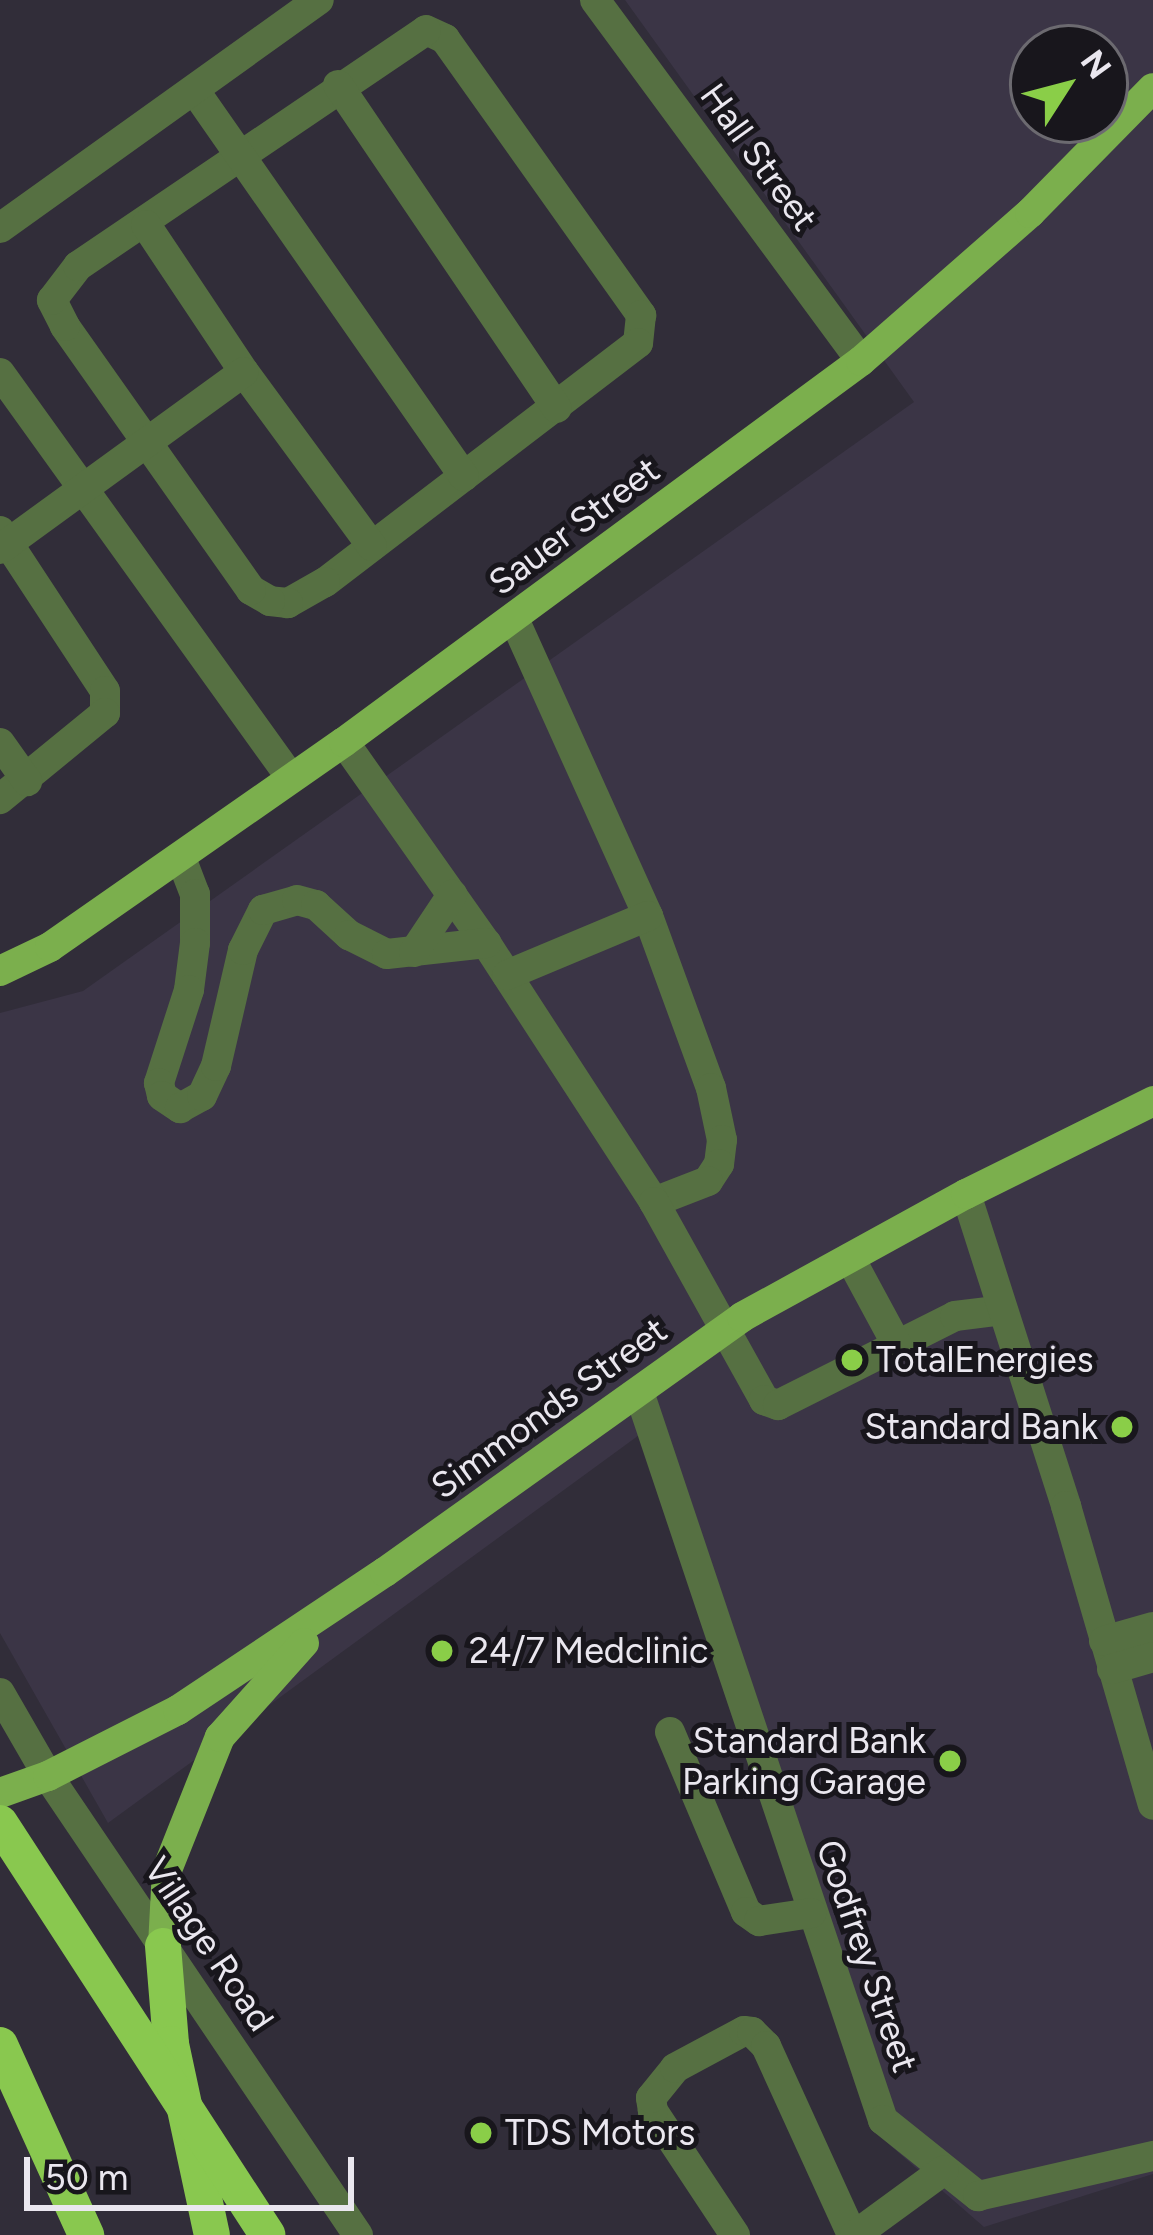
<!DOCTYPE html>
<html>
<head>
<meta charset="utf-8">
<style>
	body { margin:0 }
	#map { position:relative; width:1153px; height:2235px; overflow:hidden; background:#312d39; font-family:Figtree,sans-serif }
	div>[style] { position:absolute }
	.built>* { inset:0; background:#3b3546 }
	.minor>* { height:30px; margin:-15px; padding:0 15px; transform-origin:15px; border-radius:15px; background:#567042 }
	.major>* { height:30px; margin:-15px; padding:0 15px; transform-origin:15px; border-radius:15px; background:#7baf4d }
	.highway>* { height:36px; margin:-18px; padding:0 18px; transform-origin:18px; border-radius:18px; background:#89c84f }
	.highway-bridge>* { height:36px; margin:-18px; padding:0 18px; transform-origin:18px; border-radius:18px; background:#89c84f }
	.dots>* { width:33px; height:33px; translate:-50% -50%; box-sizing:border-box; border:6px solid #18161c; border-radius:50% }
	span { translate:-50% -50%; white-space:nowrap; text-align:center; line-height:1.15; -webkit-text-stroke:10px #18161c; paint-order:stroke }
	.street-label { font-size:36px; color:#eae7ef }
	.poi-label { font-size:36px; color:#eae7ef }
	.left { translate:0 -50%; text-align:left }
	.right { translate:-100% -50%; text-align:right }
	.north { position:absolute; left:1009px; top:24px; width:120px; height:120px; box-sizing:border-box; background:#18161c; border:3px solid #6c6a70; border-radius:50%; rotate:54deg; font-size:33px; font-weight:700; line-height:48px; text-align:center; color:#eae7ef }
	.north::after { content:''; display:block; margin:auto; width:42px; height:54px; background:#8ace48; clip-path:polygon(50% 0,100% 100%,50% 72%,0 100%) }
	.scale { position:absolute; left:24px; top:2157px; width:330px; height:54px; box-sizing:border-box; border:6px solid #eae7ef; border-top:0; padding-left:15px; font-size:36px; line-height:42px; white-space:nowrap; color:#eae7ef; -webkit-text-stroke:9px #18161c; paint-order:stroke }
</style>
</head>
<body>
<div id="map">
	<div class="built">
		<div style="clip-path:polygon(evenodd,625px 0,1153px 0,1153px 2174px,984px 2227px,876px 2133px,646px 1430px,108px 1823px,0 1633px,0 1013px,83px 991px,914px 402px,625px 0,1033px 48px,1105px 48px,1105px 120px,1033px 120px,1033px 48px)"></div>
	</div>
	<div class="minor">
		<div style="left:595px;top:0;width:448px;rotate:53.6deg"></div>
		<div style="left:426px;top:30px;width:21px;rotate:25deg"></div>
		<div style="left:445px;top:39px;width:339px;rotate:54.6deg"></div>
		<div style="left:641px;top:315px;width:28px;rotate:96deg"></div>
		<div style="left:638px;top:343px;width:394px;rotate:142.6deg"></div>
		<div style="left:325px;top:582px;width:43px;rotate:150.4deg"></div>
		<div style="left:288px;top:603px;width:18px;rotate:-174deg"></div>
		<div style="left:270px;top:601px;width:22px;rotate:-150deg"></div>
		<div style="left:251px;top:590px;width:323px;rotate:-125.2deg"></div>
		<div style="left:65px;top:326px;width:29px;rotate:-117deg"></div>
		<div style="left:52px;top:300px;width:43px;rotate:-52.6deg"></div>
		<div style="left:78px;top:266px;width:420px;rotate:-34.1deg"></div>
		<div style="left:338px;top:85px;width:390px;rotate:55.9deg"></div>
		<div style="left:195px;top:91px;width:470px;rotate:55.1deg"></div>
		<div style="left:146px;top:225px;width:177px;rotate:56.3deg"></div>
		<div style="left:244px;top:372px;width:216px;rotate:53.7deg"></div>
		<div style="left:0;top:228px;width:392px;rotate:-35.6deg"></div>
		<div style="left:0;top:373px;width:497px;rotate:54.3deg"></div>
		<div style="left:0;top:531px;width:191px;rotate:56.7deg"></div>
		<div style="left:105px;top:691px;width:22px;rotate:90deg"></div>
		<div style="left:105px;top:713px;width:136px;rotate:140.7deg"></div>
		<div style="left:0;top:549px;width:301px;rotate:-36deg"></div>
		<div style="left:514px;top:619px;width:326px;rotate:65.7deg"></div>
		<div style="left:648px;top:916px;width:183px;rotate:69.9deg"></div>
		<div style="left:711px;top:1088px;width:53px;rotate:78.1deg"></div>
		<div style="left:722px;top:1140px;width:24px;rotate:97deg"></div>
		<div style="left:719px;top:1164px;width:20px;rotate:123deg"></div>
		<div style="left:708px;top:1181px;width:58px;rotate:158.7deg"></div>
		<div style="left:344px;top:742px;width:246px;rotate:54.8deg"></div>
		<div style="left:486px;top:943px;width:309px;rotate:57deg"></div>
		<div style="left:654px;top:1202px;width:227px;rotate:60.9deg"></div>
		<div style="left:764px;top:1400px;width:15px;rotate:20deg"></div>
		<div style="left:778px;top:1405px;width:198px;rotate:-26.7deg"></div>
		<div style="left:955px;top:1316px;width:48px;rotate:-7.1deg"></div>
		<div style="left:0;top:743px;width:47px;rotate:54.6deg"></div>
		<div style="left:181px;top:858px;width:39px;rotate:69deg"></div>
		<div style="left:195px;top:894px;width:49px;rotate:90deg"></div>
		<div style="left:195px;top:943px;width:47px;rotate:97.3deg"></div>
		<div style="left:189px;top:990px;width:98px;rotate:107.9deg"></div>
		<div style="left:159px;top:1083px;width:13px;rotate:77deg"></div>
		<div style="left:162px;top:1096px;width:22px;rotate:34deg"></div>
		<div style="left:180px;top:1108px;width:25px;rotate:-29deg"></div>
		<div style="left:202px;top:1096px;width:33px;rotate:-65deg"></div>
		<div style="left:216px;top:1066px;width:119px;rotate:-76.9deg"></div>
		<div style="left:243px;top:950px;width:45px;rotate:-63.4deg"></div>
		<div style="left:263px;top:910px;width:35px;rotate:-16deg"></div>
		<div style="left:297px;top:900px;width:20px;rotate:15deg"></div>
		<div style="left:316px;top:905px;width:45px;rotate:42.3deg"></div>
		<div style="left:349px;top:935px;width:42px;rotate:26.6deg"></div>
		<div style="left:387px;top:954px;width:100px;rotate:-6.3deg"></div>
		<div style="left:414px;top:952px;width:69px;rotate:-56.3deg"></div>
		<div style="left:507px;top:975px;width:153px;rotate:-22.7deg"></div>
		<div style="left:966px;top:1194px;width:328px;rotate:72.2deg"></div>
		<div style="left:1066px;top:1506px;width:311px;rotate:73.8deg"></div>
		<div style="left:850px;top:1258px;width:99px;rotate:61.6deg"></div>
		<div style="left:639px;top:1392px;width:768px;rotate:71.47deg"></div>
		<div style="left:883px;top:2120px;width:122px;rotate:38.7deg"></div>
		<div style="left:978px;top:2196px;width:180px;rotate:-12.9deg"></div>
		<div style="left:1104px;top:1641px;width:51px;rotate:-15.9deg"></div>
		<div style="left:1112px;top:1669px;width:43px;rotate:-16.3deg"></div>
		<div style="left:0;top:1693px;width:96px;rotate:60deg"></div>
		<div style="left:48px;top:1776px;width:554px;rotate:55.97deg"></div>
		<div style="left:670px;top:1732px;width:195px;rotate:67.1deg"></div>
		<div style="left:746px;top:1912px;width:16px;rotate:35deg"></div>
		<div style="left:759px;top:1921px;width:53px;rotate:-8.7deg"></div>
		<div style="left:735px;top:2235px;width:149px;rotate:-123.5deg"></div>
		<div style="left:653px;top:2111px;width:13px;rotate:-99deg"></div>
		<div style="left:651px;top:2098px;width:38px;rotate:-51deg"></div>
		<div style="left:675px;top:2068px;width:78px;rotate:-28.2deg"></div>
		<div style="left:744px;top:2031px;width:8px;rotate:7deg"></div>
		<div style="left:752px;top:2032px;width:20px;rotate:45deg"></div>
		<div style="left:766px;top:2046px;width:208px;rotate:65.5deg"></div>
		<div style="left:855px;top:2235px;width:110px;rotate:-36.1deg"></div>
	</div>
	<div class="major">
		<div style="left:0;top:971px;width:55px;rotate:-25.6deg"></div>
		<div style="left:50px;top:947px;width:358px;rotate:-34.9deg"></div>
		<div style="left:344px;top:742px;width:642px;rotate:-36.39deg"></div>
		<div style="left:861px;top:361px;width:225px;rotate:-41.2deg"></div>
		<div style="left:1030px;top:213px;width:175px;rotate:-45.5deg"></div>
		<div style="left:0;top:1793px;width:51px;rotate:-19.5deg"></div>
		<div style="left:48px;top:1776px;width:146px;rotate:-26.9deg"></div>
		<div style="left:178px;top:1710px;width:249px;rotate:-33.7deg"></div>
		<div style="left:385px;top:1572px;width:439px;rotate:-35.5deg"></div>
		<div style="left:742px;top:1317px;width:256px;rotate:-28.8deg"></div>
		<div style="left:966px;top:1194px;width:209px;rotate:-26.4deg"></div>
		<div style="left:163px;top:1946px;width:76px;rotate:-87deg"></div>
		<div style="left:167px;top:1870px;width:143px;rotate:-68.3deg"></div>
		<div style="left:220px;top:1737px;width:126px;rotate:-48.2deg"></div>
	</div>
	<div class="highway">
		<div style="left:163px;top:1946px;width:98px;rotate:85.3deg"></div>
		<div style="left:171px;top:2044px;width:195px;rotate:77.9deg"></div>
		<div style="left:0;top:2045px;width:209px;rotate:65.6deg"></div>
	</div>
	<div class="highway-bridge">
		<div style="left:0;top:1823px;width:491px;rotate:57deg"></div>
	</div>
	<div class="dots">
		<div style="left:852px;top:1360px;background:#8ace48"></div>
		<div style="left:1122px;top:1427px;background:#8ace48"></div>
		<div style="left:442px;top:1651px;background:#8ace48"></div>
		<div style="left:950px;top:1761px;background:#8ace48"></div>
		<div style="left:481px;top:2133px;background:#8ace48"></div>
	</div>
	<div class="street-label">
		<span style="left:759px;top:157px;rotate:54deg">Hall Street</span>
		<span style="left:574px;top:526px;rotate:-37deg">Sauer Street</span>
		<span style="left:549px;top:1408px;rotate:-36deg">Simmonds Street</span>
		<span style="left:209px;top:1944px;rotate:56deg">Village Road</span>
		<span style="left:867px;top:1956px;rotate:71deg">Godfrey Street</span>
	</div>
	<div class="poi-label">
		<span class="left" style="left:876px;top:1360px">TotalEnergies</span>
		<span class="right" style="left:1098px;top:1427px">Standard Bank</span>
		<span class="left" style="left:469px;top:1651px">24/7 Medclinic</span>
		<span class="right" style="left:926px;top:1761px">Standard Bank<br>Parking Garage</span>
		<span class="left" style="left:505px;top:2133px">TDS Motors</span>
	</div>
	<div class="north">N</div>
	<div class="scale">50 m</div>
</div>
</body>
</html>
